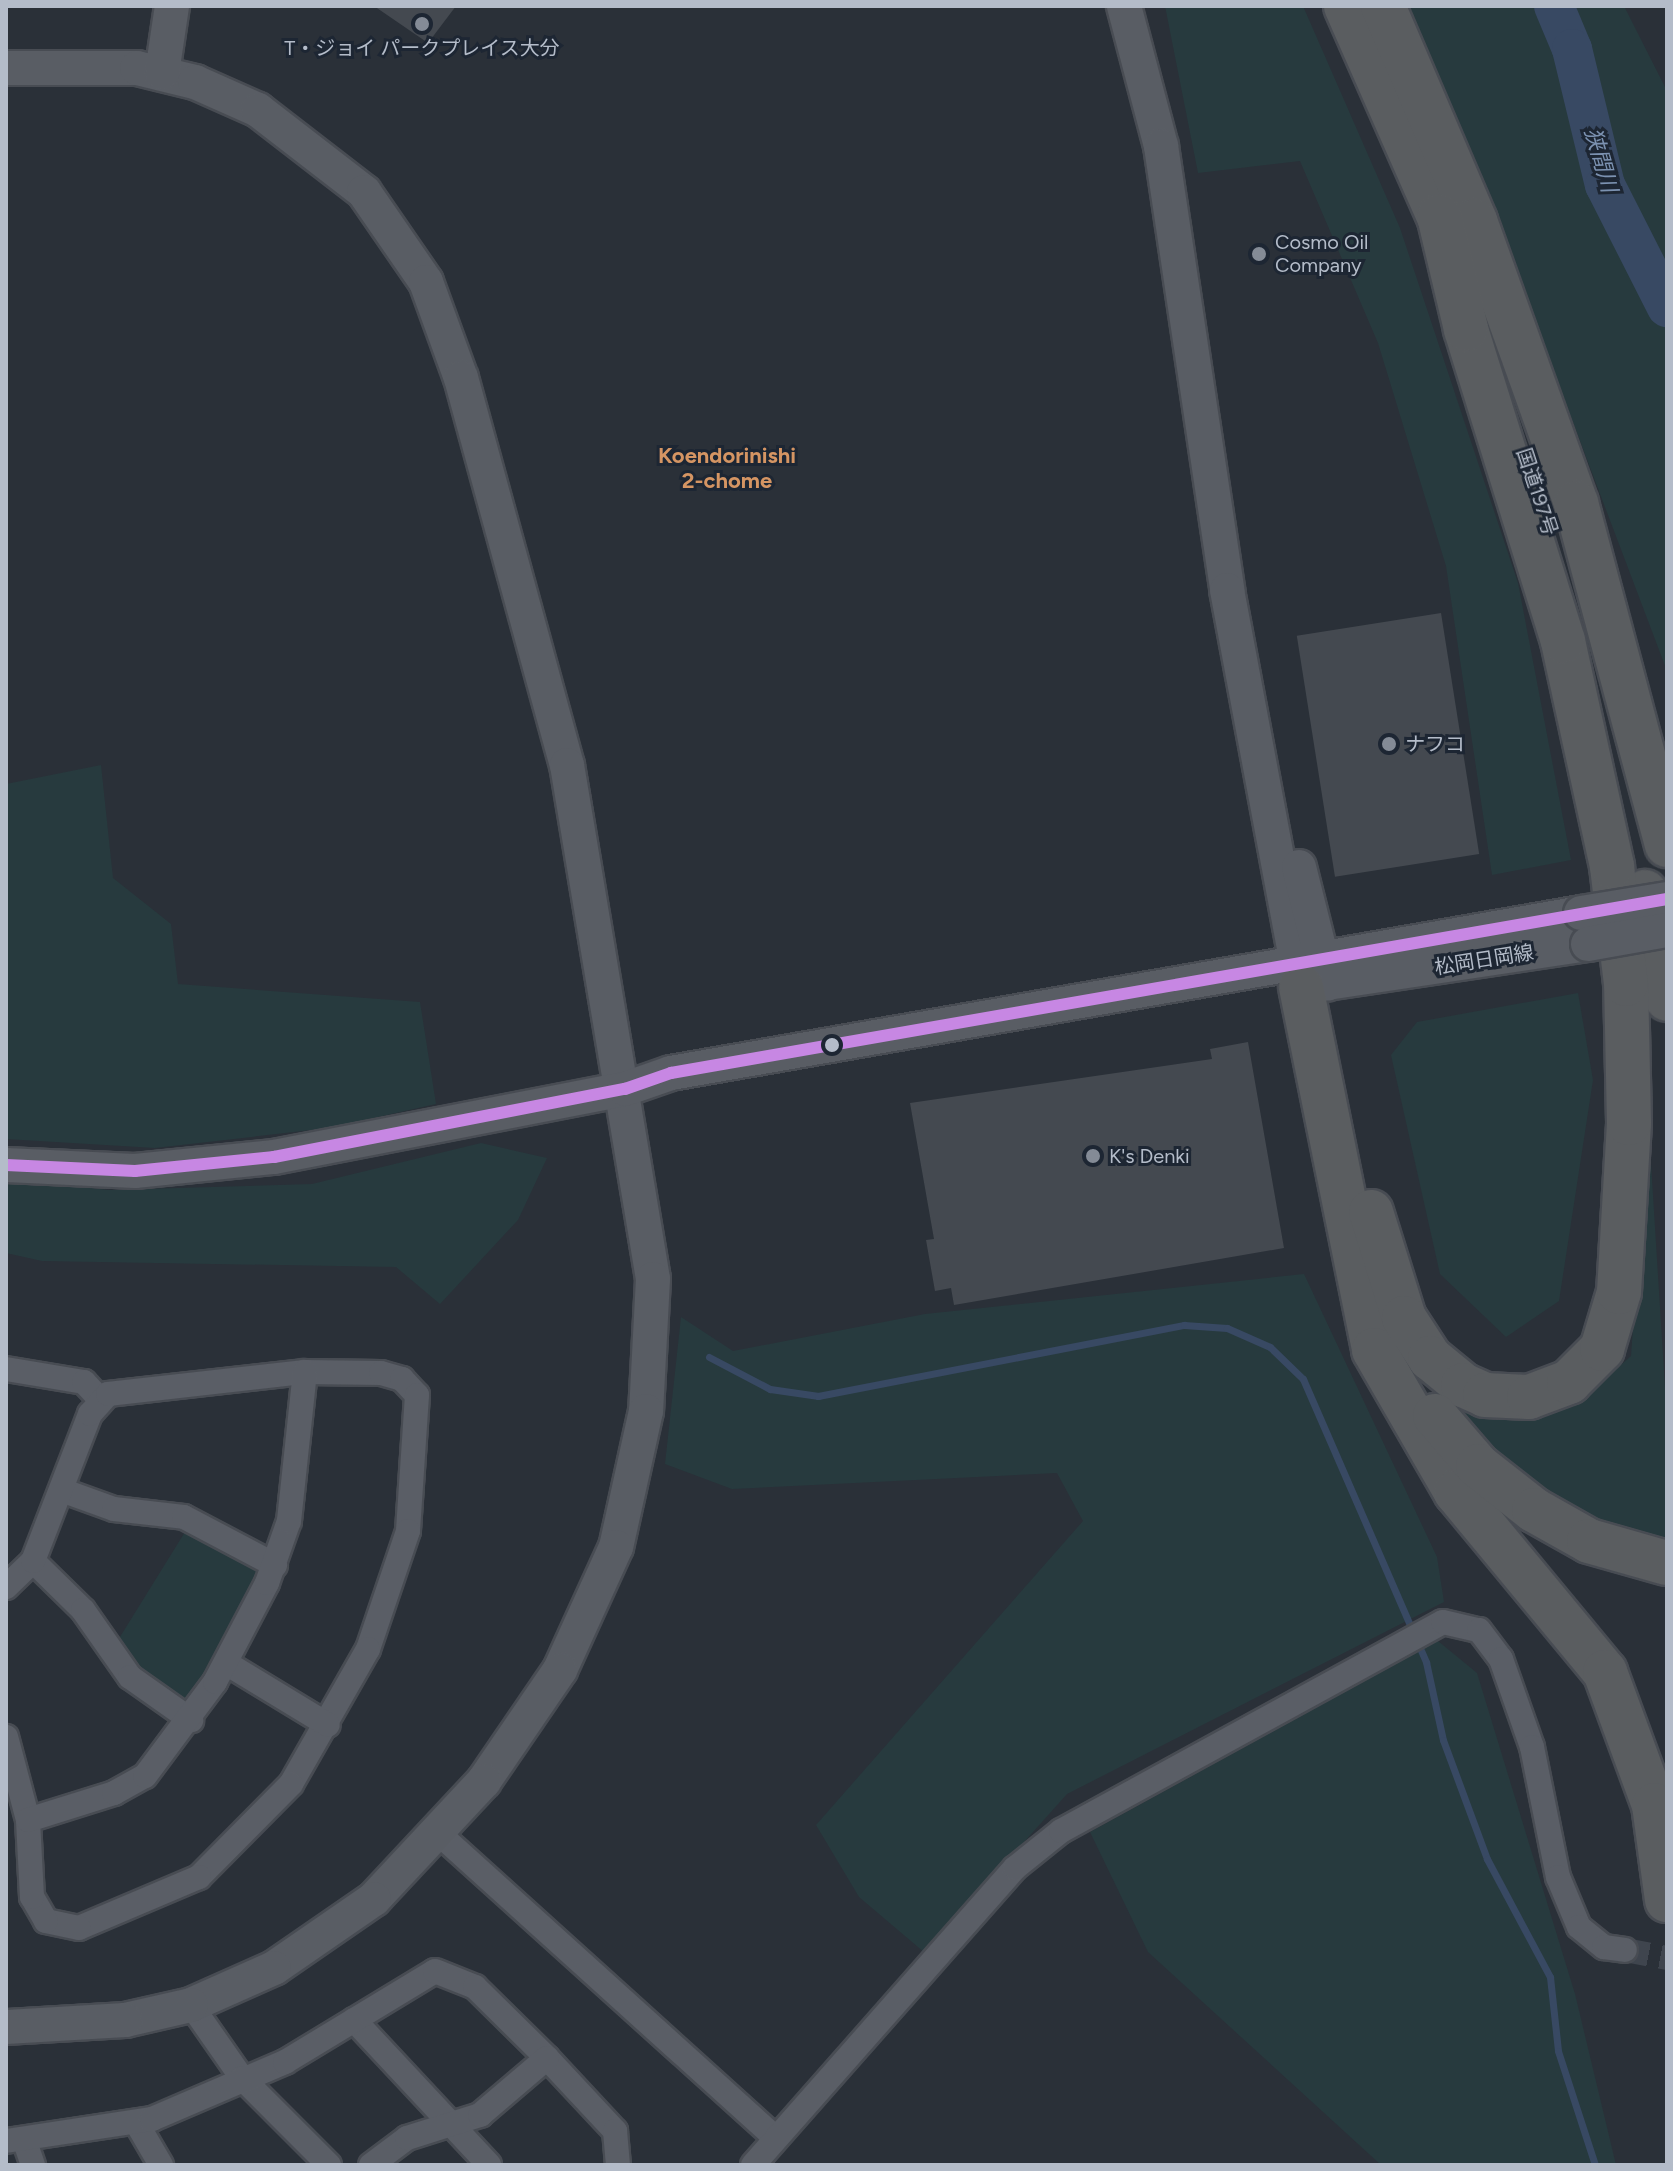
<!DOCTYPE html>
<html>
<head>
<meta charset="utf-8">
<style>
	body { margin:0 }
	#map { position:relative; width:1673px; height:2171px; overflow:hidden; background:#2a3038; font-family:Figtree,"Noto Sans JP",sans-serif }
	div>[style] { position:absolute }
	.green>* { inset:0; background:#273a3e }
	.stream>* { height:7px; margin:-3.5px; padding:0 3.5px; transform-origin:3.5px; border-radius:3.5px; background:#384963 }
	.river>* { height:40px; margin:-20px; padding:0 20px; transform-origin:20px; border-radius:20px; background:#384963 }
	.building>* { inset:0; background:#444950; transform-origin:0 0 }
	.street-tunnel>* { height:24px; margin-top:-12px; transform-origin:0; background:repeating-linear-gradient(90deg,#3f454e 0 24px,transparent 0 36px) }
	.roads { filter:drop-shadow(2px 0 #484c53) drop-shadow(-2px 0 #484c53) drop-shadow(0 2px #484c53) drop-shadow(0 -2px #484c53) }
	.street>* { height:24px; margin:-12px; padding:0 12px; transform-origin:12px; border-radius:12px; background:#5a5e66 }
	.secondary>* { height:34px; margin:-17px; padding:0 17px; transform-origin:17px; border-radius:17px; background:#595d64 }
	.highway>* { height:44px; margin:-22px; padding:0 22px; transform-origin:22px; border-radius:22px; background:#5a5d60 }
	.bridges { filter:drop-shadow(2px 0 #484c53) drop-shadow(-2px 0 #484c53) drop-shadow(0 2px #484c53) drop-shadow(0 -2px #484c53) }
	.secondary-bridge>* { height:34px; margin:-17px; padding:0 17px; transform-origin:17px; border-radius:17px; background:#595d64 }
	.bus-1>* { height:12px; margin:-6px; padding:0 6px; transform-origin:6px; border-radius:6px; background:#c787e3 }
	.dots>* { width:22px; height:22px; translate:-50% -50%; box-sizing:border-box; border:4px solid #1d2633; border-radius:50% }
	span { translate:-50% -50%; white-space:nowrap; text-align:center; line-height:1.15; -webkit-text-stroke:6px #1d2633; paint-order:stroke }
	.poi-label { font-size:20px; color:#b4bcc9 }
	.left { translate:0 -50%; text-align:left }
	.street-label { font-size:20px; color:#b4bcc9 }
	.water-label { font-size:22px; color:#7c92b1; font-style:italic }
	.neighbourhood-label { font-size:22px; color:#d59563; font-weight:700 }
	.frame { position:absolute; inset:0; border:8px solid #b4bcc9; pointer-events:none }
</style>
</head>
<body>
<div id="map">
	<div class="green">
		<div style="clip-path:polygon(1165px 6px,1303px 6px,1400px 228px,1518px 583px,1571px 860px,1492px 875px,1446px 566px,1378px 343px,1300px 161px,1198px 173px)"></div>
		<div style="clip-path:polygon(1398px 6px,1624px 6px,1667px 91px,1667px 671px,1487px 195px)"></div>
		<div style="clip-path:polygon(101px 765px,113px 878px,171px 924px,178px 984px,420px 1002px,436px 1104px,329px 1128px,155px 1148px,6px 1139px,6px 784px)"></div>
		<div style="clip-path:polygon(1578px 993px,1593px 1080px,1559px 1301px,1506px 1337px,1440px 1274px,1391px 1055px,1417px 1022px)"></div>
		<div style="clip-path:polygon(1648px 1115px,1667px 1419px,1667px 1538px,1590px 1521px,1503px 1465px,1435px 1390px,1511px 1409px,1573px 1407px,1631px 1356px)"></div>
		<div style="clip-path:polygon(481px 1143px,547px 1158px,518px 1220px,440px 1304px,396px 1267px,42px 1261px,6px 1253px,6px 1178px,108px 1190px,312px 1184px)"></div>
		<div style="clip-path:polygon(1304px 1274px,1437px 1557px,1444px 1602px,1067px 1794px,925px 1953px,859px 1897px,816px 1825px,1083px 1521px,1057px 1473px,732px 1489px,665px 1464px,681px 1317px,733px 1351px,925px 1314px)"></div>
		<div style="clip-path:polygon(185px 1532px,269px 1568px,188px 1712px,142px 1679px,115px 1645px)"></div>
		<div style="clip-path:polygon(1438px 1641px,1477px 1673px,1575px 1994px,1616px 2165px,1381px 2165px,1148px 1952px,1090px 1832px)"></div>
	</div>
	<div class="stream">
		<div style="left:709px;top:1357px;width:69px;rotate:27.7deg"></div>
		<div style="left:770px;top:1389px;width:49px;rotate:8.3deg"></div>
		<div style="left:818px;top:1396px;width:373px;rotate:-11deg"></div>
		<div style="left:1184px;top:1325px;width:43px;rotate:4deg"></div>
		<div style="left:1227px;top:1328px;width:47px;rotate:23.8deg"></div>
		<div style="left:1270px;top:1347px;width:46px;rotate:44.1deg"></div>
		<div style="left:1303px;top:1379px;width:309px;rotate:66.5deg"></div>
		<div style="left:1426px;top:1662px;width:80px;rotate:77.7deg"></div>
		<div style="left:1443px;top:1740px;width:127px;rotate:69.7deg"></div>
		<div style="left:1487px;top:1859px;width:134px;rotate:61.9deg"></div>
		<div style="left:1550px;top:1977px;width:74px;rotate:83.8deg"></div>
		<div style="left:1558px;top:2051px;width:120px;rotate:72deg"></div>
	</div>
	<div class="river">
		<div style="left:1554px;top:6px;width:47px;rotate:67.3deg"></div>
		<div style="left:1572px;top:49px;width:140px;rotate:76.4deg"></div>
		<div style="left:1605px;top:185px;width:137px;rotate:63.1deg"></div>
	</div>
	<div class="building">
		<div style="clip-path:polygon(374px 6px,456px 6px,428px 43px)"></div>
		<div style="left:1441px;top:613px;width:244px;height:146px;rotate:81deg"></div>
		<div style="clip-path:polygon(1248px 1042px,1284px 1248px,954px 1305px,951px 1288px,935px 1291px,926px 1240px,934px 1239px,910px 1103px,1212px 1059px,1210px 1049px)"></div>
	</div>
	<div class="street-tunnel">
		<div style="left:1625px;top:1950px;width:43px;rotate:10.8deg"></div>
	</div>
	<div class="roads">
		<div class="street">
			<div style="left:6px;top:1369px;width:79px;rotate:9.5deg"></div>
			<div style="left:84px;top:1382px;width:23px;rotate:47deg"></div>
			<div style="left:64px;top:1491px;width:53px;rotate:19.8deg"></div>
			<div style="left:114px;top:1509px;width:70px;rotate:6.5deg"></div>
			<div style="left:184px;top:1517px;width:103px;rotate:27.8deg"></div>
			<div style="left:33px;top:1561px;width:70px;rotate:44.4deg"></div>
			<div style="left:83px;top:1610px;width:82px;rotate:55deg"></div>
			<div style="left:130px;top:1677px;width:75px;rotate:35.2deg"></div>
			<div style="left:6px;top:1587px;width:37px;rotate:-44deg"></div>
			<div style="left:33px;top:1561px;width:158px;rotate:-68.8deg"></div>
			<div style="left:90px;top:1414px;width:27px;rotate:-48deg"></div>
			<div style="left:108px;top:1394px;width:198px;rotate:-6.4deg"></div>
			<div style="left:305px;top:1372px;width:76px;rotate:0.8deg"></div>
			<div style="left:381px;top:1373px;width:22px;rotate:16deg"></div>
			<div style="left:402px;top:1379px;width:22px;rotate:47deg"></div>
			<div style="left:417px;top:1395px;width:136px;rotate:93.8deg"></div>
			<div style="left:408px;top:1531px;width:125px;rotate:108.7deg"></div>
			<div style="left:368px;top:1649px;width:155px;rotate:119.7deg"></div>
			<div style="left:291px;top:1784px;width:131px;rotate:134.7deg"></div>
			<div style="left:199px;top:1877px;width:130px;rotate:157deg"></div>
			<div style="left:79px;top:1928px;width:34px;rotate:-168deg"></div>
			<div style="left:46px;top:1921px;width:28px;rotate:-120deg"></div>
			<div style="left:32px;top:1897px;width:77px;rotate:-93deg"></div>
			<div style="left:28px;top:1820px;width:86px;rotate:-104.8deg"></div>
			<div style="left:226px;top:1663px;width:119px;rotate:31.3deg"></div>
			<div style="left:28px;top:1820px;width:90px;rotate:-17.4deg"></div>
			<div style="left:114px;top:1793px;width:35px;rotate:-29deg"></div>
			<div style="left:145px;top:1776px;width:117px;rotate:-53.3deg"></div>
			<div style="left:215px;top:1682px;width:112px;rotate:-62.3deg"></div>
			<div style="left:267px;top:1583px;width:66px;rotate:-70.5deg"></div>
			<div style="left:289px;top:1521px;width:150px;rotate:-83.9deg"></div>
			<div style="left:437px;top:1832px;width:455px;rotate:42.1deg"></div>
			<div style="left:191px;top:2005px;width:89px;rotate:55.1deg"></div>
			<div style="left:242px;top:2078px;width:123px;rotate:45deg"></div>
			<div style="left:354px;top:2020px;width:198px;rotate:47deg"></div>
			<div style="left:136px;top:2122px;width:50px;rotate:59.8deg"></div>
			<div style="left:24px;top:2139px;width:28px;rotate:71deg"></div>
			<div style="left:6px;top:2141px;width:148px;rotate:-8.6deg"></div>
			<div style="left:152px;top:2119px;width:145px;rotate:-23.2deg"></div>
			<div style="left:285px;top:2062px;width:175px;rotate:-31.2deg"></div>
			<div style="left:435px;top:1971px;width:43px;rotate:21.8deg"></div>
			<div style="left:475px;top:1987px;width:101px;rotate:44.6deg"></div>
			<div style="left:547px;top:2058px;width:100px;rotate:47deg"></div>
			<div style="left:615px;top:2131px;width:34px;rotate:85deg"></div>
			<div style="left:371px;top:2165px;width:45px;rotate:-36.9deg"></div>
			<div style="left:407px;top:2138px;width:77px;rotate:-17.5deg"></div>
			<div style="left:480px;top:2115px;width:88px;rotate:-40.4deg"></div>
			<div style="left:753px;top:2165px;width:396px;rotate:-48.6deg"></div>
			<div style="left:1015px;top:1868px;width:59px;rotate:-38.8deg"></div>
			<div style="left:1061px;top:1831px;width:435px;rotate:-28.7deg"></div>
			<div style="left:1443px;top:1622px;width:37px;rotate:13deg"></div>
			<div style="left:1479px;top:1630px;width:36px;rotate:53deg"></div>
			<div style="left:1501px;top:1659px;width:93px;rotate:70.6deg"></div>
			<div style="left:1532px;top:1747px;width:133px;rotate:78.7deg"></div>
			<div style="left:1558px;top:1877px;width:54px;rotate:67.2deg"></div>
			<div style="left:1579px;top:1927px;width:32px;rotate:39deg"></div>
			<div style="left:1604px;top:1947px;width:21px;rotate:8deg"></div>
		</div>
		<div class="secondary">
			<div style="left:1124px;top:6px;width:145px;rotate:75.2deg"></div>
			<div style="left:1161px;top:146px;width:449px;rotate:81.5deg"></div>
			<div style="left:1227px;top:590px;width:403px;rotate:79.4deg"></div>
			<div style="left:6px;top:68px;width:131px"></div>
			<div style="left:137px;top:68px;width:60px;rotate:13.6deg"></div>
			<div style="left:195px;top:82px;width:69px;rotate:24deg"></div>
			<div style="left:258px;top:110px;width:134px;rotate:37.7deg"></div>
			<div style="left:364px;top:192px;width:109px;rotate:55.4deg"></div>
			<div style="left:426px;top:282px;width:102px;rotate:70deg"></div>
			<div style="left:461px;top:378px;width:401px;rotate:74.7deg"></div>
			<div style="left:567px;top:765px;width:521px;rotate:80.5deg"></div>
			<div style="left:653px;top:1279px;width:132px;rotate:93deg"></div>
			<div style="left:646px;top:1411px;width:139px;rotate:102.4deg"></div>
			<div style="left:616px;top:1547px;width:135px;rotate:114.5deg"></div>
			<div style="left:560px;top:1670px;width:135px;rotate:124.4deg"></div>
			<div style="left:484px;top:1781px;width:161px;rotate:133deg"></div>
			<div style="left:374px;top:1899px;width:121px;rotate:145.4deg"></div>
			<div style="left:274px;top:1968px;width:91px;rotate:156deg"></div>
			<div style="left:191px;top:2005px;width:68px;rotate:167.2deg"></div>
			<div style="left:125px;top:2020px;width:119px;rotate:176.6deg"></div>
			<div style="left:162px;top:73px;width:68px;rotate:-81.5deg"></div>
			<div style="left:1299px;top:867px;width:120px;rotate:76deg"></div>
			<div style="left:1307px;top:986px;width:284px;rotate:-8.5deg"></div>
			<div style="left:6px;top:1165px;width:129px;rotate:2.7deg"></div>
			<div style="left:135px;top:1171px;width:140px;rotate:-5.8deg"></div>
			<div style="left:274px;top:1157px;width:358px;rotate:-11deg"></div>
			<div style="left:625px;top:1089px;width:49px;rotate:-19.2deg"></div>
			<div style="left:671px;top:1073px;width:924px;rotate:-9.97deg"></div>
		</div>
		<div class="highway">
			<div style="left:1346px;top:6px;width:260px;rotate:66.2deg"></div>
			<div style="left:1383px;top:6px;width:234px;rotate:66.8deg"></div>
			<div style="left:1475px;top:221px;width:300px;rotate:70.3deg"></div>
			<div style="left:1576px;top:503px;width:354px;rotate:75.1deg"></div>
			<div style="left:1645px;top:892px;width:109px;rotate:78.4deg"></div>
			<div style="left:1301px;top:987px;width:370px;rotate:78.6deg"></div>
			<div style="left:1374px;top:1350px;width:164px;rotate:60deg"></div>
			<div style="left:1456px;top:1492px;width:234px;rotate:50.4deg"></div>
			<div style="left:1605px;top:1672px;width:142px;rotate:69.8deg"></div>
			<div style="left:1654px;top:1805px;width:96px;rotate:82.2deg"></div>
			<div style="left:1371px;top:1212px;width:111px;rotate:72.7deg"></div>
			<div style="left:1404px;top:1318px;width:48px;rotate:57deg"></div>
			<div style="left:1430px;top:1358px;width:43px;rotate:39.3deg"></div>
			<div style="left:1463px;top:1385px;width:24px;rotate:24deg"></div>
			<div style="left:1485px;top:1395px;width:44px;rotate:2.6deg"></div>
			<div style="left:1529px;top:1397px;width:43px;rotate:-20.6deg"></div>
			<div style="left:1569px;top:1382px;width:47px;rotate:-45deg"></div>
			<div style="left:1602px;top:1349px;width:59px;rotate:-73.4deg"></div>
			<div style="left:1619px;top:1292px;width:169px;rotate:-86.6deg"></div>
			<div style="left:1629px;top:1123px;width:139px;rotate:-91.2deg"></div>
			<div style="left:1626px;top:984px;width:119px;rotate:-96.8deg"></div>
			<div style="left:1612px;top:866px;width:230px;rotate:-102.3deg"></div>
			<div style="left:1563px;top:641px;width:327px;rotate:-107.3deg"></div>
			<div style="left:1466px;top:329px;width:116px;rotate:-103.4deg"></div>
			<div style="left:1435px;top:1416px;width:66px;rotate:49.3deg"></div>
			<div style="left:1478px;top:1466px;width:71px;rotate:38.2deg"></div>
			<div style="left:1534px;top:1510px;width:63px;rotate:29.4deg"></div>
			<div style="left:1589px;top:1541px;width:81px;rotate:15.8deg"></div>
		</div>
	</div>
	<div class="bridges">
		<div class="secondary-bridge">
			<div style="left:1581px;top:913px;width:87px;rotate:-9.2deg"></div>
			<div style="left:1588px;top:944px;width:80px;rotate:-10deg"></div>
		</div>
	</div>
	<div class="bus-1">
		<div style="left:6px;top:1165px;width:129px;rotate:2.7deg"></div>
		<div style="left:135px;top:1171px;width:140px;rotate:-5.8deg"></div>
		<div style="left:274px;top:1157px;width:358px;rotate:-11deg"></div>
		<div style="left:625px;top:1089px;width:49px;rotate:-19.2deg"></div>
		<div style="left:671px;top:1073px;width:1011px;rotate:-9.91deg"></div>
	</div>
	<div class="dots">
		<div style="left:422px;top:24px;background:#848b96"></div>
		<div style="left:1259px;top:254px;background:#848b96"></div>
		<div style="left:1389px;top:744px;background:#848b96"></div>
		<div style="left:832px;top:1045px;background:#b4bcc9"></div>
		<div style="left:1093px;top:1156px;background:#848b96"></div>
	</div>
	<div class="poi-label">
		<span style="left:422px;top:48px">T・ジョイ パークプレイス大分</span>
		<span class="left" style="left:1275px;top:254px">Cosmo Oil<br>Company</span>
		<span class="left" style="left:1405px;top:744px">ナフコ</span>
		<span class="left" style="left:1109px;top:1156px">K's Denki</span>
	</div>
	<div class="street-label">
		<span style="left:1537px;top:492px;rotate:72deg">国道197号</span>
		<span style="left:1484px;top:960px;rotate:-9deg">松岡日岡線</span>
	</div>
	<div class="water-label">
		<span style="left:1601px;top:160px;rotate:74deg">狭間川</span>
	</div>
	<div class="neighbourhood-label">
		<span style="left:727px;top:468px">Koendorinishi<br>2-chome</span>
	</div>
	<div class="frame"></div>
</div>
</body>
</html>
